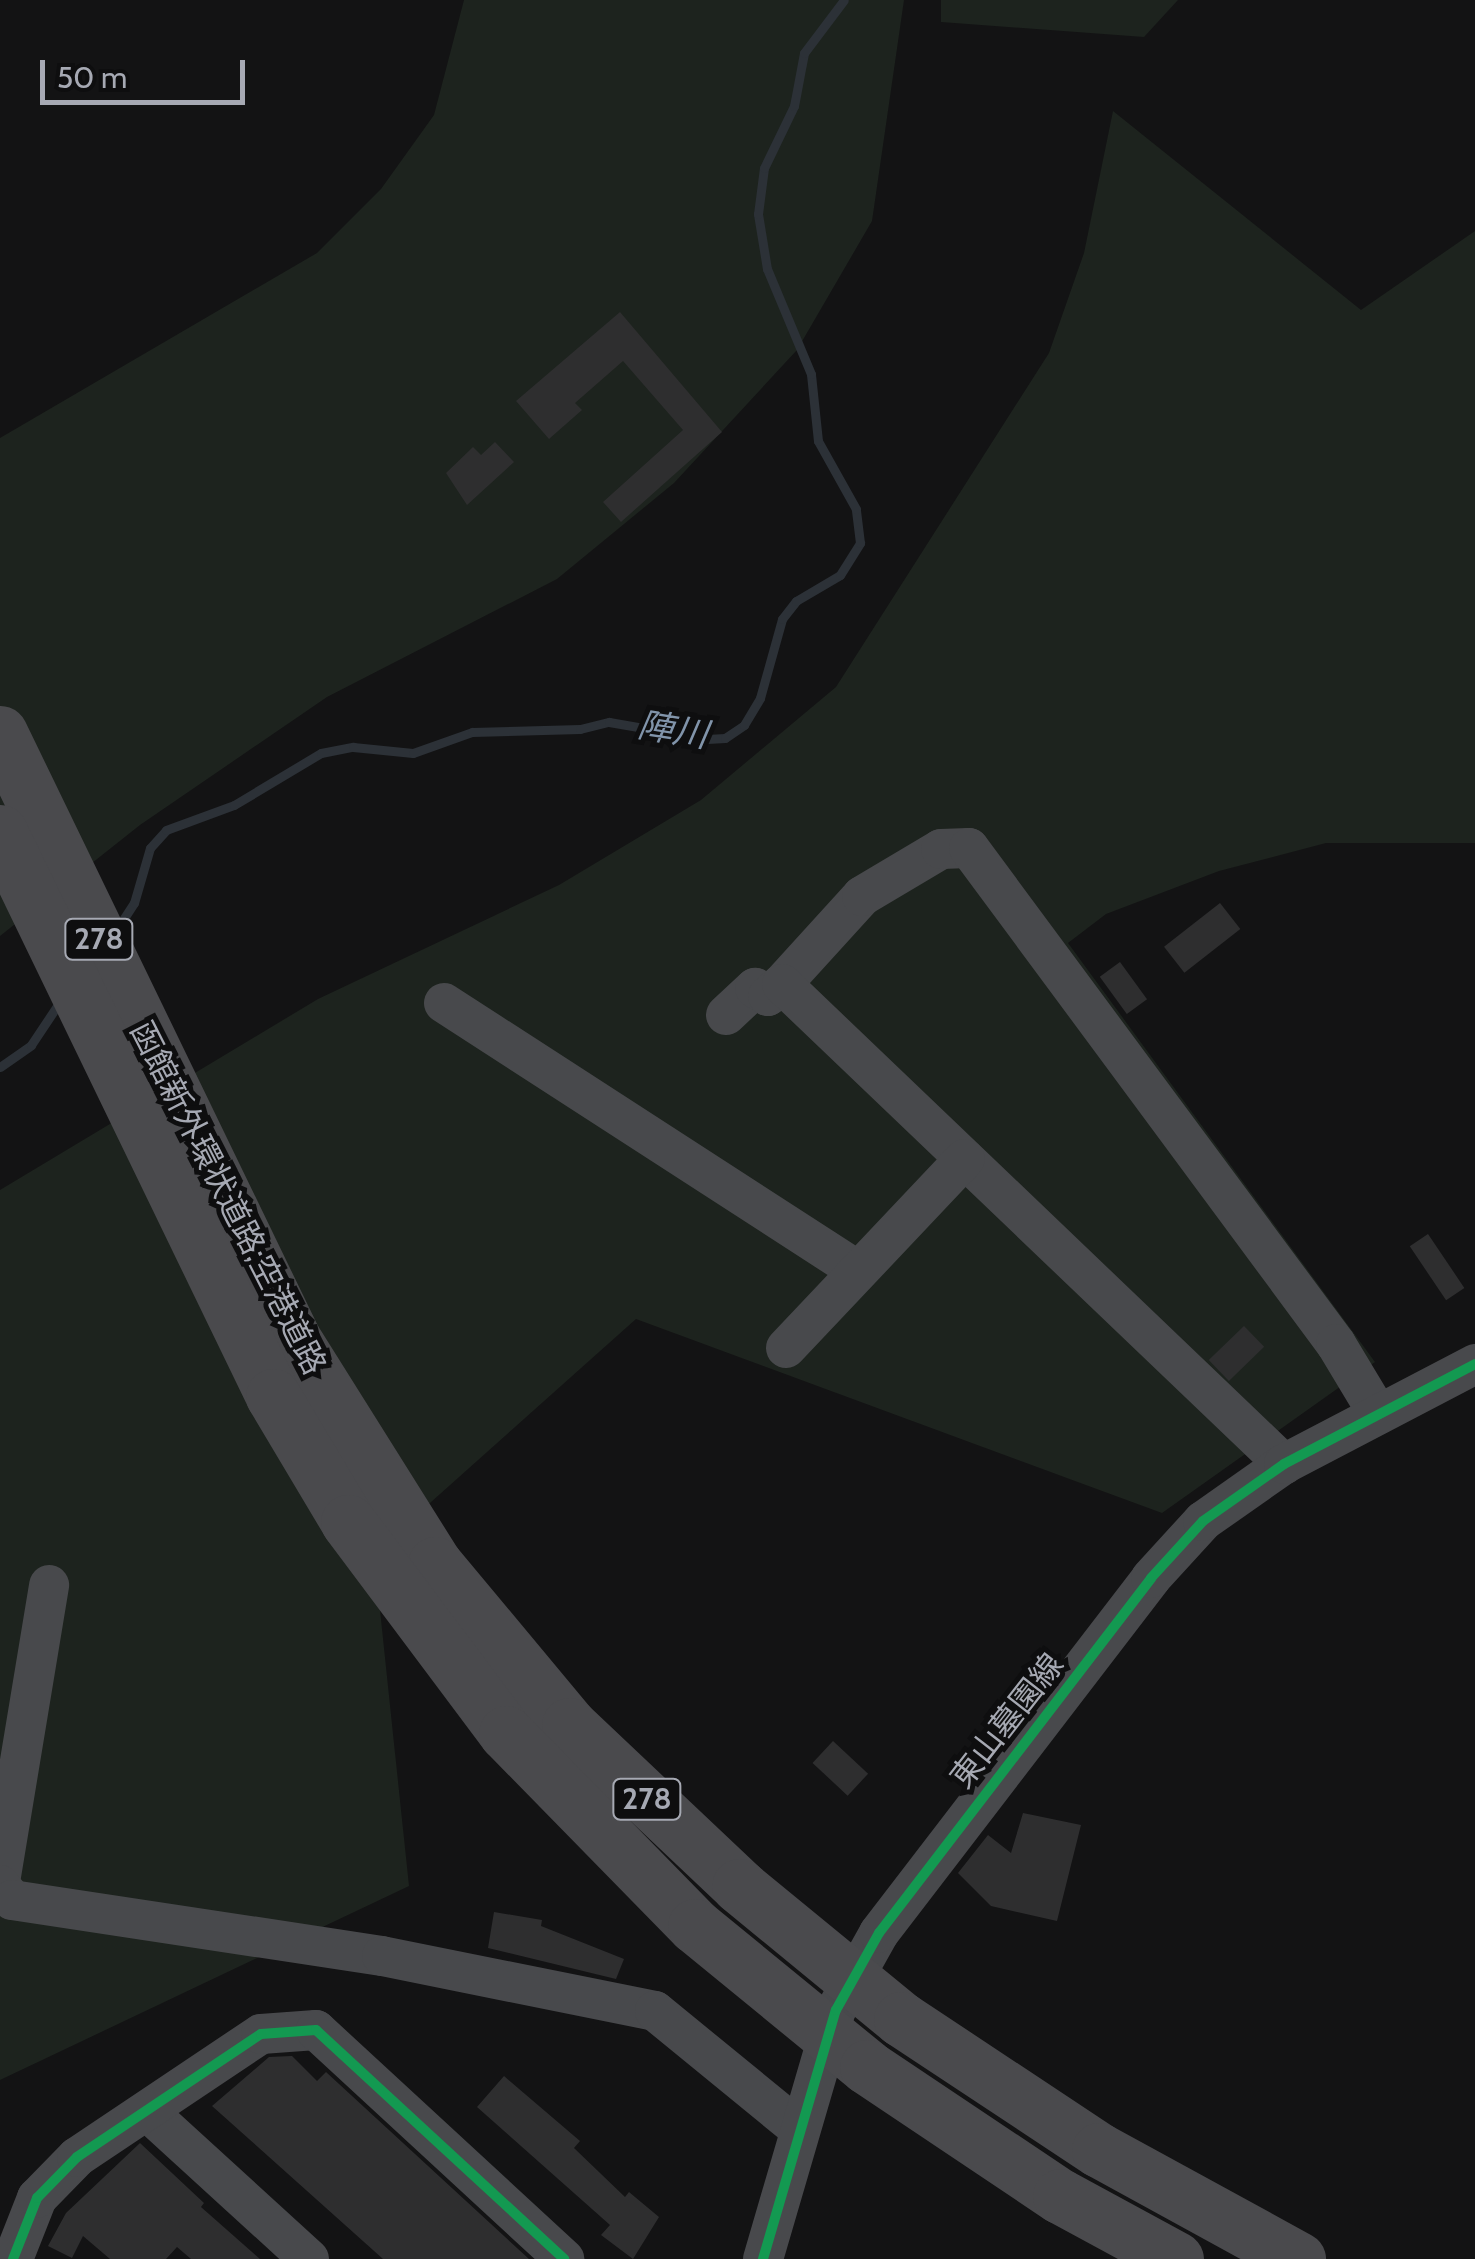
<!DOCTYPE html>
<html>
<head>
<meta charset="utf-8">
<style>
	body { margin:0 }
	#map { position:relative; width:1475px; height:2259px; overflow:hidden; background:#131314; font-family:Cabin,"Noto Sans JP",sans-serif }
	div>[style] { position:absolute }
	.green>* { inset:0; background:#1d231e }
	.stream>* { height:9px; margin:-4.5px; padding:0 4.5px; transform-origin:4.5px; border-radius:4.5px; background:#2c3137 }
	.building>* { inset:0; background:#2e2e2f; transform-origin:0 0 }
	.minor>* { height:40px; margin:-20px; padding:0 20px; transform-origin:20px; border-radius:20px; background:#48494c }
	.highway>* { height:55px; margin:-27.5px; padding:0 27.5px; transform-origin:27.5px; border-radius:27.5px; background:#4a4a4d }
	.cycleway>* { height:10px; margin:-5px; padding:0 5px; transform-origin:5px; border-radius:5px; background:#139951 }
	span { translate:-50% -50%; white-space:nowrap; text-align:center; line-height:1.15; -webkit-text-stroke:10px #0e0e0f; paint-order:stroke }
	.shield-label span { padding:2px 8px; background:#0e0e0f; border:2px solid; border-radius:8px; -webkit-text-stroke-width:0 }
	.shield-label { font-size:30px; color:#a6a9b3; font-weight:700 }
	.street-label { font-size:32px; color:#a6a9b3 }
	.water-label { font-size:35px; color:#8194aa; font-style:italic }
	.scale { position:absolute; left:40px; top:60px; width:205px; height:45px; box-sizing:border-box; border:5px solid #a6a9b3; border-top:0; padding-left:12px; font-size:30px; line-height:35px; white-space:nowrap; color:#a6a9b3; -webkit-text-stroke:8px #0e0e0f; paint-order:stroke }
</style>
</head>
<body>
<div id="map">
	<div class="green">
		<div style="clip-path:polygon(464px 0,904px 0,872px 221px,797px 350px,674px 483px,557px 579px,327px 697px,140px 825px,0 936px,0 438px,317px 253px,381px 189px,434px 115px)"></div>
		<div style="clip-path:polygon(941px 0,1178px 0,1144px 37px,941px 22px)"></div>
		<div style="clip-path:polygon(1113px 111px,1361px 310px,1475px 231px,1475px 843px,1326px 843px,1219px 871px,1106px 914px,1068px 943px,1375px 1362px,1162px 1513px,636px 1319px,374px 1553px,409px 1886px,0 2080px,0 1190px,318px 999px,559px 885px,701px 800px,836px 687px,1049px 353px,1084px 253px)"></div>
	</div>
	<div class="stream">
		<div style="left:117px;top:929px;width:31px;rotate:-57deg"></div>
		<div style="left:134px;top:903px;width:57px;rotate:-73.8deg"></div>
		<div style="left:150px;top:848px;width:24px;rotate:-48deg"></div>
		<div style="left:166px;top:830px;width:72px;rotate:-20.2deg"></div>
		<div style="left:234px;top:805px;width:101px;rotate:-30.9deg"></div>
		<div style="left:321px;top:753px;width:33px;rotate:-11deg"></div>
		<div style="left:353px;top:747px;width:60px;rotate:5.7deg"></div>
		<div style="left:413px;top:753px;width:63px;rotate:-19.6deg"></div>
		<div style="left:472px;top:732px;width:108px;rotate:-1.6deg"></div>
		<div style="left:580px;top:729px;width:30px;rotate:-14deg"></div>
		<div style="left:609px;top:722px;width:99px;rotate:9.8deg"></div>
		<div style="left:707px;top:739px;width:18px;rotate:-3deg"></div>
		<div style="left:725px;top:738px;width:23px;rotate:-34deg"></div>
		<div style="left:744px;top:725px;width:31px;rotate:-59deg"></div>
		<div style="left:760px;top:698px;width:82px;rotate:-74.4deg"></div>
		<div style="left:782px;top:619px;width:23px;rotate:-52deg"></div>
		<div style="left:796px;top:601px;width:51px;rotate:-30.6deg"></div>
		<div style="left:840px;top:575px;width:38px;rotate:-58deg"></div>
		<div style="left:860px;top:543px;width:34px;rotate:-97deg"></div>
		<div style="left:856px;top:509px;width:78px;rotate:-119.2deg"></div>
		<div style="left:818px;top:441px;width:67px;rotate:-96deg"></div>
		<div style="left:811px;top:374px;width:114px;rotate:-112.7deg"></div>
		<div style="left:767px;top:269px;width:56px;rotate:-99.3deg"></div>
		<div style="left:758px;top:214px;width:46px;rotate:-82.6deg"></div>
		<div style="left:764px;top:168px;width:69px;rotate:-64.2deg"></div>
		<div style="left:794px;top:106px;width:54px;rotate:-79.3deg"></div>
		<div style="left:804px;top:53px;width:66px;rotate:-53deg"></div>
		<div style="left:0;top:1067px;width:38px;rotate:-35deg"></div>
		<div style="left:31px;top:1045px;width:54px;rotate:-56.3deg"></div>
	</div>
	<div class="building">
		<div style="clip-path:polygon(620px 312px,722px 432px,621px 522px,603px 502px,683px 430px,623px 361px,575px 403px,582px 410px,549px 439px,516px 401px)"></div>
		<div style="clip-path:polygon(495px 442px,514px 462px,467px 505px,446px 473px,473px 447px,481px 455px)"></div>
		<div style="left:1220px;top:903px;width:33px;height:71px;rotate:52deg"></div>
		<div style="left:1120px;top:962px;width:46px;height:25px;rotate:54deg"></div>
		<div style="left:1428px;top:1234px;width:65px;height:22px;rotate:56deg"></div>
		<div style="left:1244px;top:1326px;width:29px;height:49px;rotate:46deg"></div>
		<div style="left:833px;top:1741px;width:48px;height:30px;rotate:43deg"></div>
		<div style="clip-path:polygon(1023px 1813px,1081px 1825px,1057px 1921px,991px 1906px,958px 1873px,988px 1835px,1011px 1853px)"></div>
		<div style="clip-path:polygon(494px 1912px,542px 1920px,541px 1926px,624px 1959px,616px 1979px,488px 1948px)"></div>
		<div style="clip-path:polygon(292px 2056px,317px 2081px,326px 2072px,529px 2259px,383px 2259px,212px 2106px,269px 2057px)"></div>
		<div style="clip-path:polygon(504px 2076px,580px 2141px,574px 2148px,625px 2197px,629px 2192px,659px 2217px,633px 2259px,601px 2235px,610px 2225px,477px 2107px)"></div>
		<div style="clip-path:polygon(140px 2143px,204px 2203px,201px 2207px,260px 2259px,191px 2259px,177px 2247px,166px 2259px,110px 2259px,83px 2236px,72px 2258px,48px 2246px,66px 2213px)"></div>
	</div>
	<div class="minor">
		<div style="left:782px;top:984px;width:119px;rotate:-47.7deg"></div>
		<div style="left:862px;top:896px;width:92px;rotate:-30.7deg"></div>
		<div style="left:941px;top:849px;width:28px;rotate:-2deg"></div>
		<div style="left:969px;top:848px;width:617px;rotate:53.5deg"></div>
		<div style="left:1336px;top:1344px;width:82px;rotate:59deg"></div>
		<div style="left:444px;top:1003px;width:493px;rotate:32.9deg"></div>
		<div style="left:726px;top:1015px;width:40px;rotate:-43deg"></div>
		<div style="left:755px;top:988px;width:15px;rotate:32deg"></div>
		<div style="left:768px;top:996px;width:18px;rotate:-41deg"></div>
		<div style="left:782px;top:984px;width:695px;rotate:43.72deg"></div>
		<div style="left:786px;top:1348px;width:260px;rotate:-46.6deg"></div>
		<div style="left:0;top:1882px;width:301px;rotate:-80.6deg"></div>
		<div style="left:0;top:1885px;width:19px;rotate:51deg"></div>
		<div style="left:12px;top:1900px;width:374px;rotate:8.6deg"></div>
		<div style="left:382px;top:1956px;width:278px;rotate:11.4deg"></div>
		<div style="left:655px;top:2011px;width:186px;rotate:39.3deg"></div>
		<div style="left:148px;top:2112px;width:218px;rotate:42.4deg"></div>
		<div style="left:13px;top:2259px;width:66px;rotate:-68.5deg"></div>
		<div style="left:37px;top:2198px;width:57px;rotate:-45.7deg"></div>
		<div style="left:77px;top:2157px;width:221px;rotate:-33.8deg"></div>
		<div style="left:261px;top:2034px;width:55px;rotate:-4.2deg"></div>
		<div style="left:316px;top:2030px;width:338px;rotate:42.7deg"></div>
		<div style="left:763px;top:2259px;width:259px;rotate:-73.7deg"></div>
		<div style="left:836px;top:2010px;width:88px;rotate:-60.8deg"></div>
		<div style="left:879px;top:1933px;width:447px;rotate:-52.5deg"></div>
		<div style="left:1151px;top:1578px;width:77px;rotate:-47.6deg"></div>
		<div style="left:1203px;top:1521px;width:99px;rotate:-35.1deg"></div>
		<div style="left:1284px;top:1464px;width:216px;rotate:-27.6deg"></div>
	</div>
	<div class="highway">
		<div style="left:0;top:733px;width:672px;rotate:64.16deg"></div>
		<div style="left:293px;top:1338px;width:267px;rotate:57.9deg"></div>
		<div style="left:435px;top:1564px;width:209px;rotate:50.2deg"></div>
		<div style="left:569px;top:1725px;width:234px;rotate:43.4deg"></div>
		<div style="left:739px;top:1886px;width:210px;rotate:39.4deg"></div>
		<div style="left:901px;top:2019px;width:237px;rotate:33.5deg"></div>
		<div style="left:1099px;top:2150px;width:227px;rotate:28.7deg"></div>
		<div style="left:0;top:832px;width:627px;rotate:64.17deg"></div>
		<div style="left:273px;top:1396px;width:147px;rotate:59.2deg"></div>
		<div style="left:348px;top:1522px;width:264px;rotate:53.2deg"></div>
		<div style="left:506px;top:1733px;width:270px;rotate:45.6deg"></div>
		<div style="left:695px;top:1926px;width:222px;rotate:39.3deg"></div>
		<div style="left:867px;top:2067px;width:232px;rotate:33.8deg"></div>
		<div style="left:1060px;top:2196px;width:132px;rotate:28.5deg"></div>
	</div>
	<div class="cycleway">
		<div style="left:13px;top:2259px;width:66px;rotate:-68.5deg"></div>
		<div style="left:37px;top:2198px;width:57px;rotate:-45.7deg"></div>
		<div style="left:77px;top:2157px;width:221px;rotate:-33.8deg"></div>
		<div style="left:261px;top:2034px;width:55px;rotate:-4.2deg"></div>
		<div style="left:316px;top:2030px;width:338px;rotate:42.7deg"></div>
		<div style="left:763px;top:2259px;width:259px;rotate:-73.7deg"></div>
		<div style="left:836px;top:2010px;width:88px;rotate:-60.8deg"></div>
		<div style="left:879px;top:1933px;width:447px;rotate:-52.5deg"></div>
		<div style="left:1151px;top:1578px;width:77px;rotate:-47.6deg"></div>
		<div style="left:1203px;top:1521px;width:99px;rotate:-35.1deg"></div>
		<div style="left:1284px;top:1464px;width:216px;rotate:-27.6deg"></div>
	</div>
	<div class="shield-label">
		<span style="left:99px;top:939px">278</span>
		<span style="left:647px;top:1799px">278</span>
	</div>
	<div class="street-label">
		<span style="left:228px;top:1198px;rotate:63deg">函館新外環状道路;空港道路</span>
		<span style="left:1007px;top:1721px;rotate:-52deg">東山墓園線</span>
	</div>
	<div class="water-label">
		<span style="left:673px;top:730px;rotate:9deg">陣川</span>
	</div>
	<div class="scale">50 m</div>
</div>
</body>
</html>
